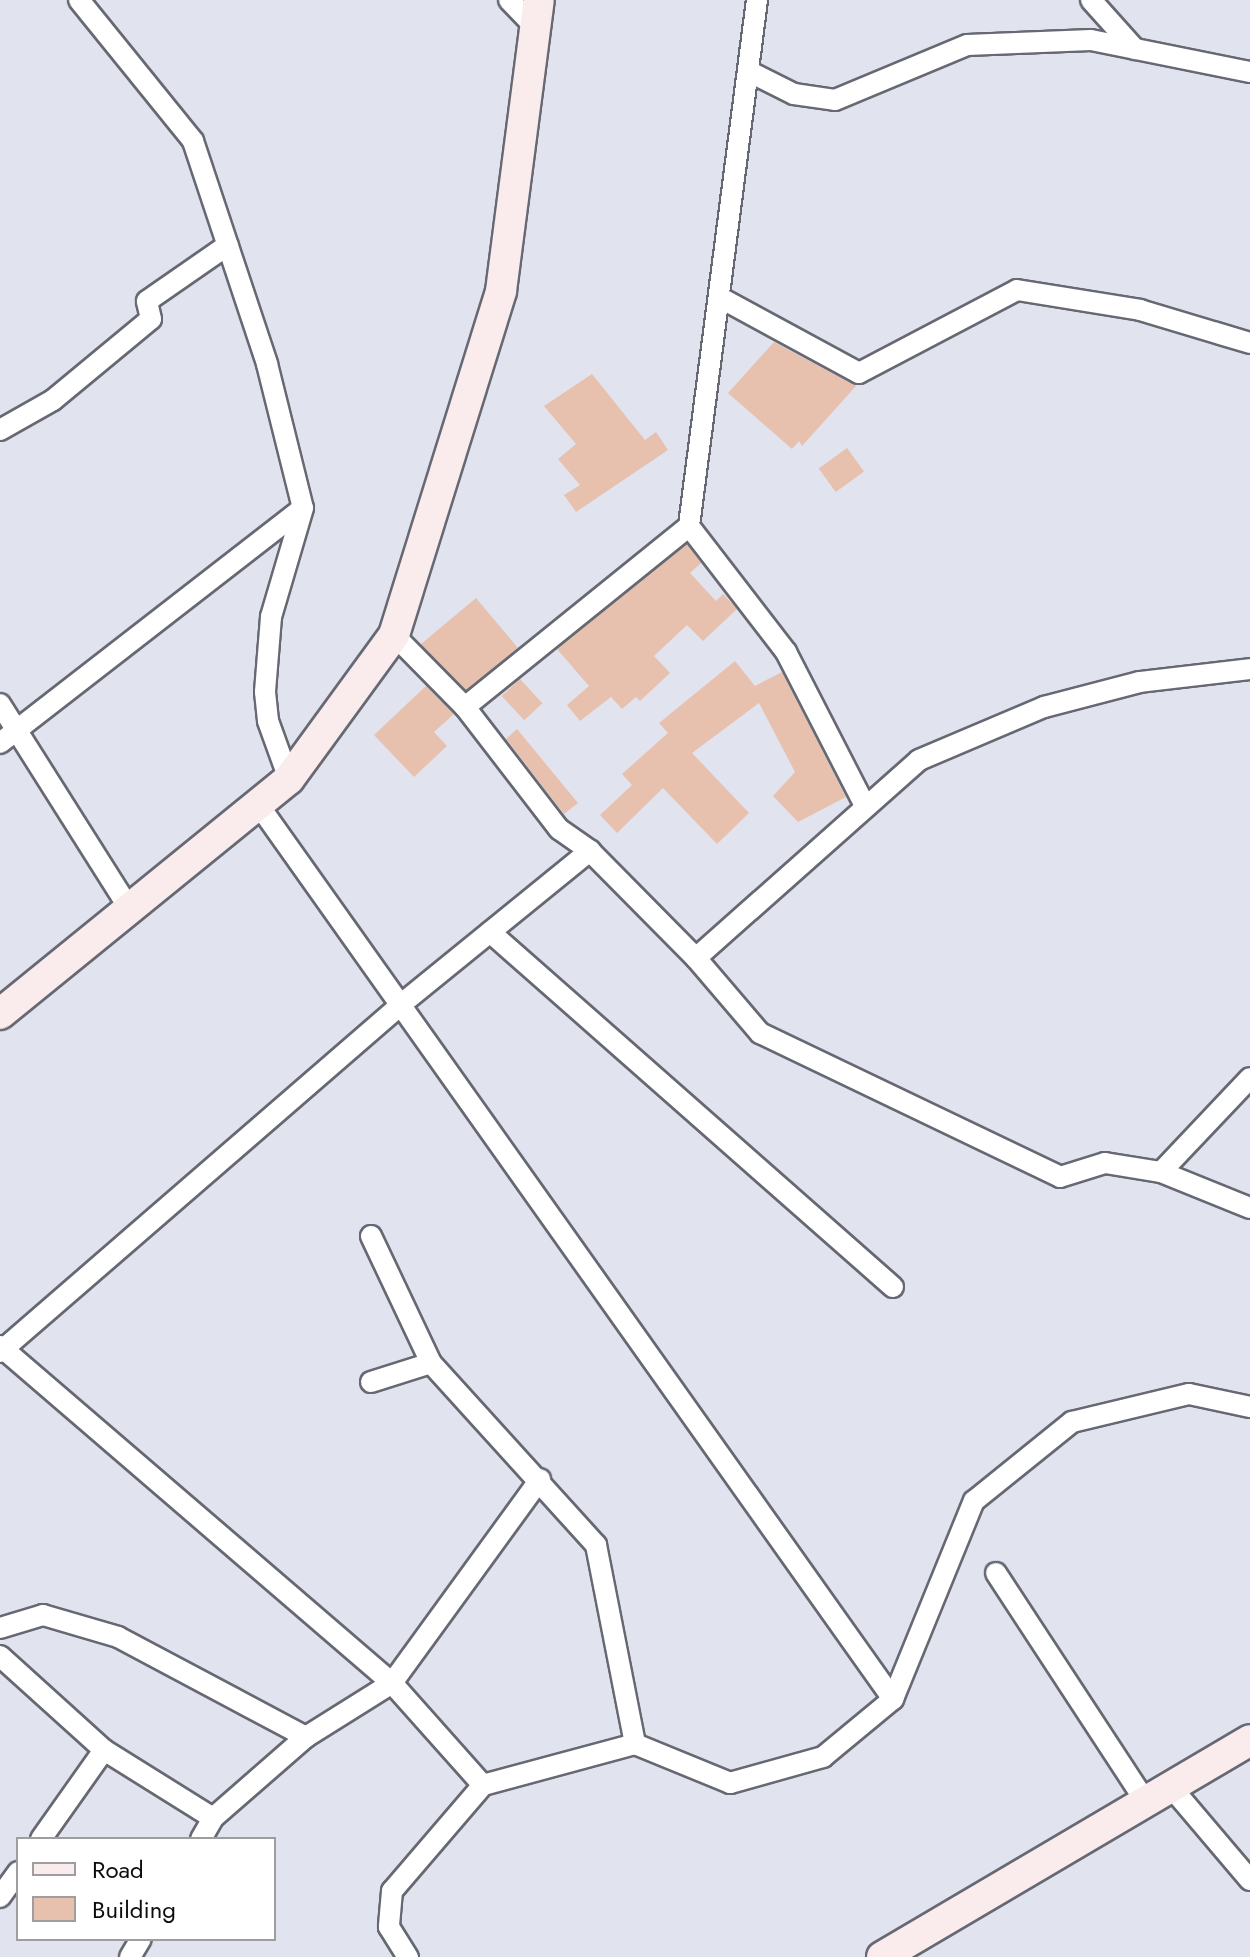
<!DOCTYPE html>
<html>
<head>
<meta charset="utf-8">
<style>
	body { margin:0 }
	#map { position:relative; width:1250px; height:1957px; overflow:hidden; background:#e1e3ef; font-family:Jost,sans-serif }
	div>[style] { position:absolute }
	.building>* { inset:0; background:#e7c1ae; transform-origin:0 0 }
	.roads { filter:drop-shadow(2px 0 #666872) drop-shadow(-2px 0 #666872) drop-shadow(0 2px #666872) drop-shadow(0 -2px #666872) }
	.street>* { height:20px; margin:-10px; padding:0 10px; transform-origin:10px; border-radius:10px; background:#fff }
	.secondary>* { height:30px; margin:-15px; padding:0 15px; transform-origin:15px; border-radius:15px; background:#faebec }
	span { translate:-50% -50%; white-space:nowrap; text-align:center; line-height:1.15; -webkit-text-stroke:6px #fff; paint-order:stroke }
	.legend { position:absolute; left:16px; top:1837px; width:260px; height:104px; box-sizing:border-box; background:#fff; border:2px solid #9e9ea0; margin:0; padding:10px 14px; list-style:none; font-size:24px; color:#0d0d11 }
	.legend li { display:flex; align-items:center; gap:16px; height:40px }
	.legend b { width:40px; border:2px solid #9e9ea0 }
</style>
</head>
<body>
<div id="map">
	<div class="building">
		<div style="clip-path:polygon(774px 342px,856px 386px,802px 446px,799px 441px,792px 449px,728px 393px)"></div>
		<div style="clip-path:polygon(592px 374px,645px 440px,656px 432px,668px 450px,576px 512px,564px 495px,580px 485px,558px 459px,576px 444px,544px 406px)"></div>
		<div style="left:847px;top:448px;width:29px;height:35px;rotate:54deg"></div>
		<div style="clip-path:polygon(687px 544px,701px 563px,690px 573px,716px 601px,723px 594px,737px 609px,703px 641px,687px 625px,654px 656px,670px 673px,640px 701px,636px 697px,622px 709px,611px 697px,580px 721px,567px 705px,589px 686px,557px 649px)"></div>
		<div style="left:476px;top:598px;width:65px;height:72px;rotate:50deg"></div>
		<div style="clip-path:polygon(735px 661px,755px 686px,782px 672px,846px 797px,798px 822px,773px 796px,795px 772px,759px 703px,692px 753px,749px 813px,717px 844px,663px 788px,617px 833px,600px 815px,632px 785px,622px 774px,668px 733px,659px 723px)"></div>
		<div style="left:520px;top:679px;width:33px;height:25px;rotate:47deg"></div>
		<div style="clip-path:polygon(426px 686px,454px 714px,434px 732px,447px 746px,414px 777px,374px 735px)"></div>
		<div style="clip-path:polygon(517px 729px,578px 803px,564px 814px,506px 739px)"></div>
	</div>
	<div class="roads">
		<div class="street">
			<div style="left:79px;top:0;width:181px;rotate:51deg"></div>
			<div style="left:193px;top:141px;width:235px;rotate:71.6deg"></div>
			<div style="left:267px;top:364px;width:148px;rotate:76deg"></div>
			<div style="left:303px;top:508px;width:114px;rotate:106.4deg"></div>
			<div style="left:271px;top:617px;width:75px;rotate:94.6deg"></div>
			<div style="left:265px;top:692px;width:29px;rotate:84deg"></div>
			<div style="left:268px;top:721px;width:62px;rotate:70.1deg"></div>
			<div style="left:509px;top:0;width:39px;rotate:46deg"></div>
			<div style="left:757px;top:0;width:530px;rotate:97.37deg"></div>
			<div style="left:689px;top:526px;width:159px;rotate:52.4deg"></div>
			<div style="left:786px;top:652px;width:171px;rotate:62.8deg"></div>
			<div style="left:1091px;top:0;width:66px;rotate:48.1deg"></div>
			<div style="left:750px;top:72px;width:49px;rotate:26.6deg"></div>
			<div style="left:794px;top:94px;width:41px;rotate:8.3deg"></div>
			<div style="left:835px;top:100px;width:143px;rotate:-22.6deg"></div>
			<div style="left:967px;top:45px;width:124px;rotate:-2.3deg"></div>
			<div style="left:1091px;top:40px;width:162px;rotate:11.4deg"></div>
			<div style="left:719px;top:297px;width:159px;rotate:28.5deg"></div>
			<div style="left:859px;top:373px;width:178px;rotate:-27.7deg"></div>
			<div style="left:1017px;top:290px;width:125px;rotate:9.2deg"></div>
			<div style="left:1140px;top:310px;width:115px;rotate:16.7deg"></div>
			<div style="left:0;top:430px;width:61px;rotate:-29.5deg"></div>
			<div style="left:53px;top:400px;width:127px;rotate:-39.6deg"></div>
			<div style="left:151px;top:319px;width:18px;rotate:-103deg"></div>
			<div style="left:147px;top:301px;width:98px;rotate:-34.7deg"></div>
			<div style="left:394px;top:635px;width:101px;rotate:45.4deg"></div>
			<div style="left:465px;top:707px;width:288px;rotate:-38.9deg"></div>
			<div style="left:0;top:704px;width:241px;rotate:57.7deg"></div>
			<div style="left:465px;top:707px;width:154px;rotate:52.4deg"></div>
			<div style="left:559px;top:829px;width:38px;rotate:35deg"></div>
			<div style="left:590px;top:851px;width:151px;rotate:45.3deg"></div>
			<div style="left:696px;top:958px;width:99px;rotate:49.5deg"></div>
			<div style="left:760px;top:1033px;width:333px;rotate:25.6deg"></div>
			<div style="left:1060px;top:1177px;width:47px;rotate:-17.3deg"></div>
			<div style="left:1105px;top:1163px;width:57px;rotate:9.1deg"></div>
			<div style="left:1161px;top:1172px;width:96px;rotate:22deg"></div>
			<div style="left:0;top:743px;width:383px;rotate:-37.8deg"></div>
			<div style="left:260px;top:807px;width:1094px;rotate:54.64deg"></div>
			<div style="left:893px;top:1699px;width:214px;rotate:-67.8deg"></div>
			<div style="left:974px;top:1501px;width:126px;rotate:-38.9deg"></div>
			<div style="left:1072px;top:1422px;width:120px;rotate:-13.5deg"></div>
			<div style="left:1189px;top:1394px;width:62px;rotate:12deg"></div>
			<div style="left:490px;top:932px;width:537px;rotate:41.38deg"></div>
			<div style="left:696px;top:958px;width:298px;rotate:-41.6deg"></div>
			<div style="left:919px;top:760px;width:136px;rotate:-23deg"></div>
			<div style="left:1044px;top:707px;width:99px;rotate:-14.6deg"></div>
			<div style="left:1140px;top:682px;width:111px;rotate:-6.7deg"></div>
			<div style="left:1161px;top:1172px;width:129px;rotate:-46.6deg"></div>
			<div style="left:371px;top:1236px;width:140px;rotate:64.7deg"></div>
			<div style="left:0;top:1346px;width:517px;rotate:40.69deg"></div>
			<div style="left:392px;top:1683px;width:137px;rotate:48.3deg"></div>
			<div style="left:483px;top:1785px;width:140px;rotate:130.6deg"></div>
			<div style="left:392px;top:1891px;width:36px;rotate:95deg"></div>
			<div style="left:389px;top:1927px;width:36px;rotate:58deg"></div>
			<div style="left:0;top:1352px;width:535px;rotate:-40.9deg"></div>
			<div style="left:404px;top:1002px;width:240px;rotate:-39.1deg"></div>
			<div style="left:371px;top:1382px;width:63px;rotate:-17.6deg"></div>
			<div style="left:431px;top:1363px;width:246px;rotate:47.8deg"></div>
			<div style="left:596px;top:1545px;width:203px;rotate:78.9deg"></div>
			<div style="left:996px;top:1573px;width:274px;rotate:56.8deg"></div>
			<div style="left:0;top:1628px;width:45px;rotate:-16.8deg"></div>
			<div style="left:43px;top:1615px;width:78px;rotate:16.3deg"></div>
			<div style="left:118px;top:1637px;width:213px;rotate:28deg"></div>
			<div style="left:0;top:1656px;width:140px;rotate:42.1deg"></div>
			<div style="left:104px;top:1750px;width:128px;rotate:32deg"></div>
			<div style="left:483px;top:1785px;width:157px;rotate:-15.1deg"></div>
			<div style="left:635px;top:1744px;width:103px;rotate:22.3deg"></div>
			<div style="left:730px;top:1783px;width:97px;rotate:-15.6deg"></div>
			<div style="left:823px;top:1757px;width:91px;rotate:-39.6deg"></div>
			<div style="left:1171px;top:1787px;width:122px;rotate:49.7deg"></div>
			<div style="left:41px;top:1839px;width:109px;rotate:-54.7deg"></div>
			<div style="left:201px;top:1839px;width:24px;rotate:-60deg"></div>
			<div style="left:213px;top:1818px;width:123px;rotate:-41.1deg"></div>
			<div style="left:306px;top:1737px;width:102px;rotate:-32.1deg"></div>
			<div style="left:392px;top:1683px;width:252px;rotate:-54deg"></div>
			<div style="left:0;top:1897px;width:31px;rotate:-54deg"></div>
			<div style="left:130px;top:1957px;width:21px;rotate:-59deg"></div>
		</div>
		<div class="secondary">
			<div style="left:0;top:1014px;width:372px;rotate:-39.1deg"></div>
			<div style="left:289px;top:779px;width:178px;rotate:-53.9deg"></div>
			<div style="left:394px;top:635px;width:360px;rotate:-72.7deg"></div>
			<div style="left:501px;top:291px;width:293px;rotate:-82.6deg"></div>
			<div style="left:882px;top:1957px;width:427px;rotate:-30.5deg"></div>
		</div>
	</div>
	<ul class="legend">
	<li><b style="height:10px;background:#faebec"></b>Road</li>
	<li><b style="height:22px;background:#e7c1ae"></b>Building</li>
	</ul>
</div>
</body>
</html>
